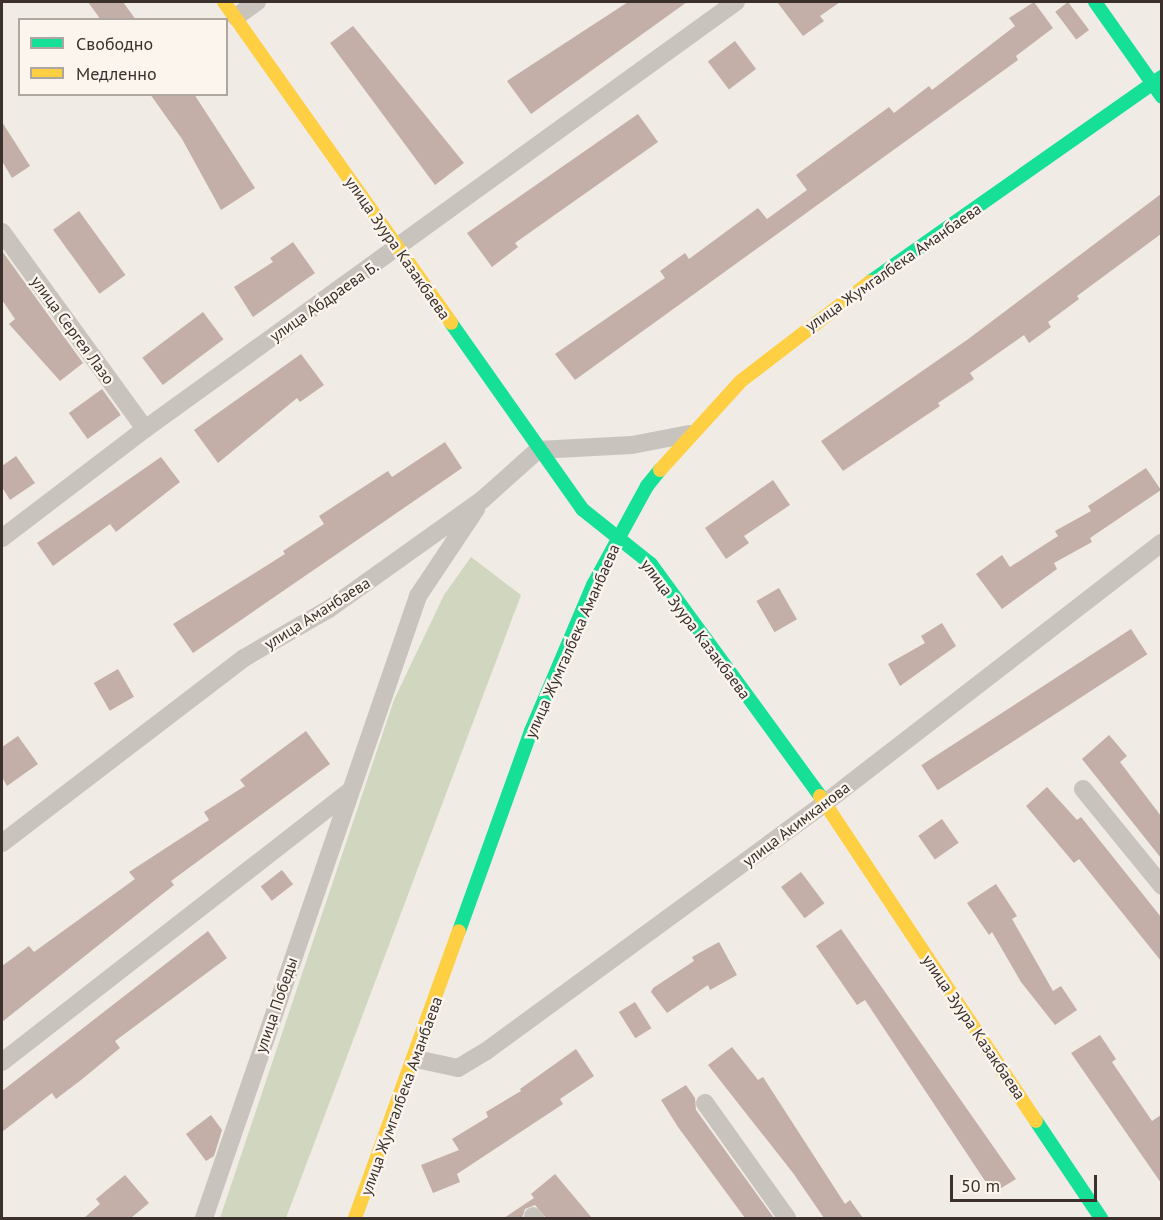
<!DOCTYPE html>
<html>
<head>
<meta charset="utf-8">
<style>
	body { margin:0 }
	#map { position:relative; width:1163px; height:1220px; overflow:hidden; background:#f0ebe5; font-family:"PT Sans",sans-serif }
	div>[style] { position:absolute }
	.green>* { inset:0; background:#d1d6bf }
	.building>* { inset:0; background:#c3afa7; transform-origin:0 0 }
	.street>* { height:18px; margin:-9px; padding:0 9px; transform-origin:9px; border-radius:9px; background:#c9c3be }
	.fast>* { height:14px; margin:-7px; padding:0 7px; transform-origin:7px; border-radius:7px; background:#16e098 }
	.slow>* { height:14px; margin:-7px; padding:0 7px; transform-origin:7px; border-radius:7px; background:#ffcf43 }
	span { translate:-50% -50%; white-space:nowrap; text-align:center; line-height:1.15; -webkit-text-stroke:4.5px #fbf5ee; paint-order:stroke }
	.street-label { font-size:16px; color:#3b302b }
	.frame { position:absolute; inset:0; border:3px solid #3b302b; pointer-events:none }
	.legend { position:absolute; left:18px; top:18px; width:210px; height:78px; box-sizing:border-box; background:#fbf5ee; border:2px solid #aea6a0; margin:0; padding:8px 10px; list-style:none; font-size:18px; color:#3b302b }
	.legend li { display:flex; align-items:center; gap:12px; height:30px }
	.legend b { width:30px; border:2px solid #aea6a0 }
	.scale { position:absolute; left:950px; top:1175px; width:147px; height:27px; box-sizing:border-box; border:3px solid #3b302b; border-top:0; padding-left:8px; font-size:18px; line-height:21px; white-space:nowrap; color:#3b302b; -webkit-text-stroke:4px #fbf5ee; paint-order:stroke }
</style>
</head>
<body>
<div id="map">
	<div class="green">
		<div style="clip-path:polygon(471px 557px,521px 595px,286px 1218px,220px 1218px,394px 700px,444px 595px)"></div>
	</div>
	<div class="building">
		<div style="clip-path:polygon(88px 2px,123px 2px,136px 20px,101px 20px)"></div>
		<div style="clip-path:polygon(628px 2px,687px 2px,531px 114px,507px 81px)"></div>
		<div style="clip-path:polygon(777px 2px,840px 2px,820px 16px,824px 21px,803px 36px)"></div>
		<div style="clip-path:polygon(1034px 2px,1053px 28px,1016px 56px,1018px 60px,575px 380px,555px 354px,665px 278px,660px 271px,685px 253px,689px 259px,758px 208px,767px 219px,807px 190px,796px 175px,889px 107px,894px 113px,929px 86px,932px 90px,1015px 26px,1009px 18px)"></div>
		<div style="left:1068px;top:2px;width:35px;height:16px;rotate:53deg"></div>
		<div style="clip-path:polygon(353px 26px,464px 163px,435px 185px,330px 43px)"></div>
		<div style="left:735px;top:41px;width:35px;height:34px;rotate:53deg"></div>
		<div style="clip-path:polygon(150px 94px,194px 94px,255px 188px,221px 210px,182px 139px)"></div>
		<div style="clip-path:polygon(638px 114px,658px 142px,515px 243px,518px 247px,492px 267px,467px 233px)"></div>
		<div style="clip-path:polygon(2px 122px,30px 166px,12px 178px,2px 161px)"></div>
		<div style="clip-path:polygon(1161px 194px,1161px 234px,1077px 296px,1079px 299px,1048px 322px,1051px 327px,1029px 343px,1024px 335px,970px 373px,974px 379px,938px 403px,940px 406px,843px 471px,821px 441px,967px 340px)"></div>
		<div style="left:79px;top:211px;width:79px;height:32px;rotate:54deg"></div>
		<div style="clip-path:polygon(293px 242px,315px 273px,253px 317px,234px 287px,273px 262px,270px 258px)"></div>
		<div style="clip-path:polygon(2px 251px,83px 363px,60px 381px,9px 324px,15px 319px,2px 300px)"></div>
		<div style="left:203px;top:312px;width:34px;height:76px;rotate:53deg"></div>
		<div style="clip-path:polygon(301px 354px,324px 385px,300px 402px,297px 398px,218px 463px,194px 430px)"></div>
		<div style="left:102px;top:389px;width:32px;height:41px;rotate:54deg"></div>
		<div style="clip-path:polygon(445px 442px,462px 468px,193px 653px,173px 624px,285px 554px,283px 551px,324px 524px,319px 516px,388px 471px,392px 477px)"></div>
		<div style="clip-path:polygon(16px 456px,35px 483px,10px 500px,2px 487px,2px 466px)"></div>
		<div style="clip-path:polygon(161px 457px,180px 482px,116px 532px,110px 524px,53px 566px,37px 543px)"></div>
		<div style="clip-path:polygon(1146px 468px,1161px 490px,1090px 538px,1092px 542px,1054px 563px,1057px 569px,1002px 609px,976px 574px,1002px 555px,1010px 567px,1058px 536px,1055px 531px,1091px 511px,1088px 506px)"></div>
		<div style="clip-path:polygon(773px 480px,790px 505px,744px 536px,749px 543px,726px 559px,705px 528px)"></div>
		<div style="left:779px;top:588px;width:36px;height:26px;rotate:60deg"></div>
		<div style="clip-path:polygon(942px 623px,956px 646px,900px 686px,888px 664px,925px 643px,921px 636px)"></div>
		<div style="left:1131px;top:629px;width:30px;height:250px;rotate:57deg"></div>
		<div style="left:118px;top:669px;width:32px;height:28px;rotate:60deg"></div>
		<div style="clip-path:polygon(306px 731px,330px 764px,171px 881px,174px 885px,2px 1022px,2px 966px,29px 946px,34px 952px,135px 879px,129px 872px,209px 820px,204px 812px,245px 786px,240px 780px)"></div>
		<div style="clip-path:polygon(1109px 735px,1127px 756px,1120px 762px,1161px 816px,1161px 858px,1082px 759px)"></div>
		<div style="clip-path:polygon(18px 736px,38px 764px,7px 786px,2px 777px,2px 747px)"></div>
		<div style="clip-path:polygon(1047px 787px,1077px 820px,1081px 817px,1161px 917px,1161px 961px,1079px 859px,1074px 863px,1026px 806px)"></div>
		<div style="left:942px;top:819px;width:29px;height:29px;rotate:55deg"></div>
		<div style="left:282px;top:870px;width:18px;height:27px;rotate:52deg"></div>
		<div style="left:801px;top:872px;width:39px;height:25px;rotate:53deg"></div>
		<div style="clip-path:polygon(996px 884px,1017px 916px,1012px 919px,1053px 991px,1061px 986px,1077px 1010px,1055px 1025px,1021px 982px,992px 932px,989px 935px,967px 903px)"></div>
		<div style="clip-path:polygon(841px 929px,1016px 1179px,993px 1193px,865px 1000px,857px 1005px,816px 946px)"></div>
		<div style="clip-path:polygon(208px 931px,227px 958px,115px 1041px,120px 1048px,81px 1080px,56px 1099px,52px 1093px,2px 1132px,2px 1091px)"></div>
		<div style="clip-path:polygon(719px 942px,737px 975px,710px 990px,708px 985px,667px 1013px,651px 992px,653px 988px,694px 961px,692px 957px)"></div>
		<div style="left:635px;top:1002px;width:31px;height:19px;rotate:58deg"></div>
		<div style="clip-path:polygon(1100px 1035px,1116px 1059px,1112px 1062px,1152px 1121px,1161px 1115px,1161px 1183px,1071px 1053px)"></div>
		<div style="clip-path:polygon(732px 1047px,758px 1080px,763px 1077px,845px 1204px,850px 1200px,863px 1218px,824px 1218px,793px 1173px,708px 1065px)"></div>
		<div style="clip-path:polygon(576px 1049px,594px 1076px,560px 1099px,563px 1104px,457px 1174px,460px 1182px,433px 1193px,421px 1165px,459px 1150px,452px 1139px,488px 1117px,486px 1112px,521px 1091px,520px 1089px)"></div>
		<div style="clip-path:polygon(686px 1085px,695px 1098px,696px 1110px,774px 1218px,745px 1218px,678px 1127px,661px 1100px)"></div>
		<div style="clip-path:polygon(211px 1115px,222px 1130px,214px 1156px,206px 1161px,186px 1134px)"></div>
		<div style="clip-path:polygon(555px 1174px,592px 1218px,546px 1218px,535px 1205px,525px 1209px,522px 1218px,504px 1218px,534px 1198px,531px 1194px)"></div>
		<div style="clip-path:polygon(125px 1175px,149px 1203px,131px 1218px,84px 1218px,100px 1204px,96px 1199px)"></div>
	</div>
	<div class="street">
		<div style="left:236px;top:17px;width:26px;rotate:-36deg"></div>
		<div style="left:2px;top:232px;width:243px;rotate:54deg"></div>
		<div style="left:2px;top:538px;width:180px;rotate:-37.3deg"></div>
		<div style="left:145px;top:429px;width:729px;rotate:-35.85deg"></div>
		<div style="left:1083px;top:789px;width:125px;rotate:50.8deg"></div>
		<div style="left:2px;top:843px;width:305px;rotate:-37.4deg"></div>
		<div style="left:244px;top:658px;width:98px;rotate:-30deg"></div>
		<div style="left:329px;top:609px;width:188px;rotate:-35.5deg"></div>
		<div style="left:482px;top:500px;width:75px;rotate:-41.8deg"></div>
		<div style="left:538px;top:450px;width:94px;rotate:-3deg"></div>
		<div style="left:632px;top:445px;width:58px;rotate:-10.9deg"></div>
		<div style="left:416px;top:1059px;width:43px;rotate:12.1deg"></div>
		<div style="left:458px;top:1068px;width:31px;rotate:-31deg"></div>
		<div style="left:485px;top:1052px;width:421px;rotate:-36.2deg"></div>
		<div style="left:825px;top:803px;width:426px;rotate:-37.7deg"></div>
		<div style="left:2px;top:1062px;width:440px;rotate:-37.9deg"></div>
		<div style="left:705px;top:1103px;width:141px;rotate:54.5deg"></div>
		<div style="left:533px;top:1216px;width:3px;rotate:45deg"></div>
		<div style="left:204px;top:1218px;width:658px;rotate:-71.01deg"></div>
		<div style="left:418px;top:596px;width:105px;rotate:-56.3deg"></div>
	</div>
	<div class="fast">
		<div style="left:1095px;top:2px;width:116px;rotate:54.8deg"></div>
		<div style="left:870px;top:282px;width:357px;rotate:-35.1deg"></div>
		<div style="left:451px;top:323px;width:228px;rotate:54.8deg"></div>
		<div style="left:582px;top:509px;width:88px;rotate:38.6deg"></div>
		<div style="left:651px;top:564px;width:287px;rotate:53.9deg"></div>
		<div style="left:459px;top:931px;width:213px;rotate:-70.2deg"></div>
		<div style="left:531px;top:731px;width:159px;rotate:-67deg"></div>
		<div style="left:593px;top:585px;width:113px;rotate:-61.4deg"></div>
		<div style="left:647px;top:486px;width:21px;rotate:-51deg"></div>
		<div style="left:1036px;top:1121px;width:117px;rotate:56.2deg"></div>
	</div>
	<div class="slow">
		<div style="left:224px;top:2px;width:393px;rotate:54.7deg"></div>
		<div style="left:660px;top:470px;width:120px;rotate:-47.7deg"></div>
		<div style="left:741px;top:381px;width:163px;rotate:-37.5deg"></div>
		<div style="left:820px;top:796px;width:390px;rotate:56.4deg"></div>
		<div style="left:355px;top:1218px;width:305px;rotate:-70.1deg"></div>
	</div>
	<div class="street-label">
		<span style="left:398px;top:248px;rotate:55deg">улица Зуура Казакбаева</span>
		<span style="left:893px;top:267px;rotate:-35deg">улица Жумгалбека Аманбаева</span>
		<span style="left:324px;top:301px;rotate:-35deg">улица Абдраева Б.</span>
		<span style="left:73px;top:330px;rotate:54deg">улица Сергея Лазо</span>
		<span style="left:317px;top:613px;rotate:-32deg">улица Аманбаева</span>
		<span style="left:696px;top:629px;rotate:53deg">улица Зуура Казакбаева</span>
		<span style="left:572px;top:641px;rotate:-66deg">улица Жумгалбека Аманбаева</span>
		<span style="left:796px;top:824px;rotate:-37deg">улица Акимканова</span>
		<span style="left:276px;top:1005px;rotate:-71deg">улица Победы</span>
		<span style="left:974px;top:1027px;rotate:56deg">улица Зуура Казакбаева</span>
		<span style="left:401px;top:1096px;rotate:-70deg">улица Жумгалбека Аманбаева</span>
	</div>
	<div class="frame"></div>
	<ul class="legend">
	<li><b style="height:8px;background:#16e098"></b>Свободно</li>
	<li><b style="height:8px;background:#ffcf43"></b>Медленно</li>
	</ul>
	<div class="scale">50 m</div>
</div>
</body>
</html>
